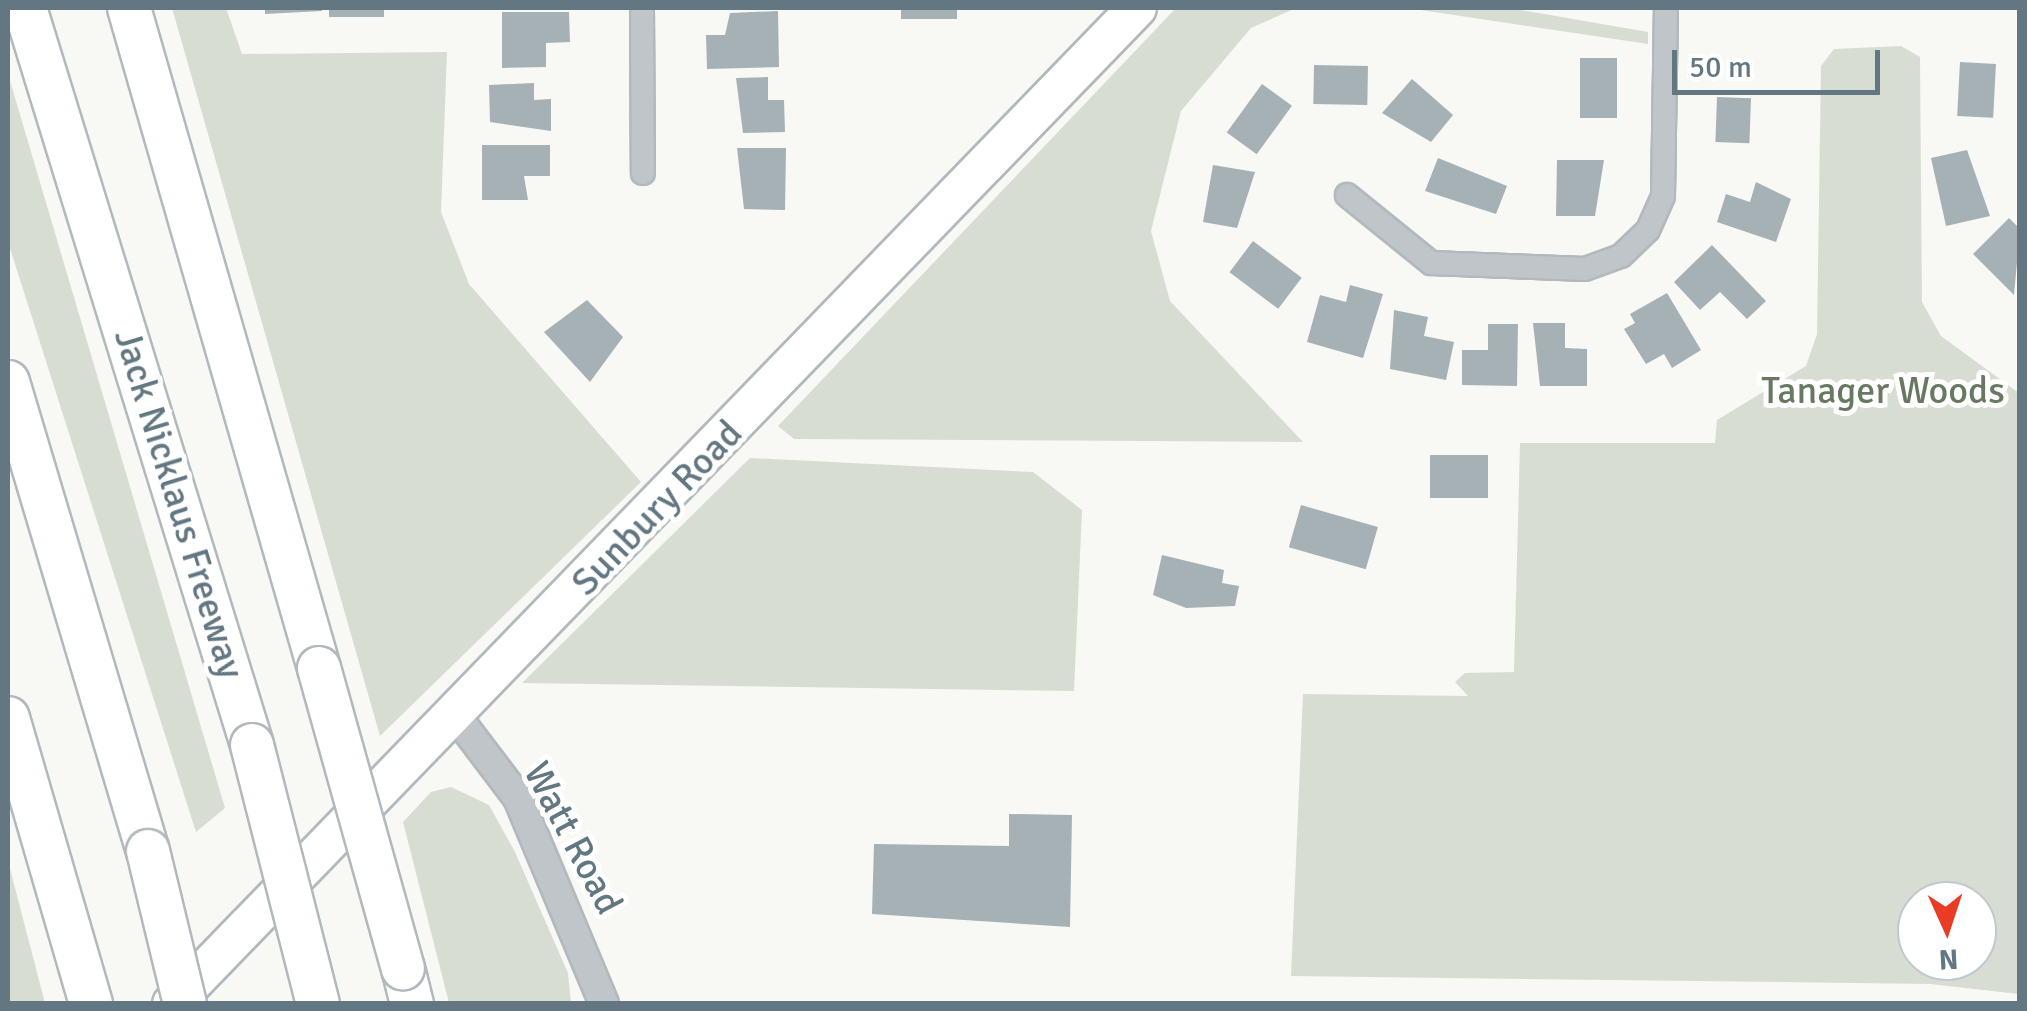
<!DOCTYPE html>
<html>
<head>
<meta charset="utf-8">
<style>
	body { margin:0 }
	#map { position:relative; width:2027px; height:1011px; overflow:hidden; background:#f8f8f5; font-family:Signika,sans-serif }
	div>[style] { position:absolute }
	.green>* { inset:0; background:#d8ddd4 }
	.building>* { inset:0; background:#a5b1b5; transform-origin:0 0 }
	.roads { filter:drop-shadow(2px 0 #b2b9bc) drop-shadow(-2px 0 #b2b9bc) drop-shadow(0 2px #b2b9bc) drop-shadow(0 -2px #b2b9bc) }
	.minor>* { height:22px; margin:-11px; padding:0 11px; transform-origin:11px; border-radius:11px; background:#bfc5c8 }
	.tertiary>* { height:28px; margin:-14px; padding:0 14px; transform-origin:14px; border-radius:14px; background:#bfc5c8 }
	.primary>* { height:38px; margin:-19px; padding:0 19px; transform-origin:19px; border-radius:19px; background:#fff }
	.motorway>* { height:42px; margin:-21px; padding:0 21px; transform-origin:21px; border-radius:21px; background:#fff }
	.bridges { filter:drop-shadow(2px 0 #b2b8bb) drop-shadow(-2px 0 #b2b8bb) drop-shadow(0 2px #b2b8bb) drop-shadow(0 -2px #b2b8bb) }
	.motorway-bridge>* { height:42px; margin:-21px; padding:0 21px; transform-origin:21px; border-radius:21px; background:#fff }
	span { translate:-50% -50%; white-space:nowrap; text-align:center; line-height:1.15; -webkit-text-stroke:10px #fff; paint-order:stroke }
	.park-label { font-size:38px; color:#687961 }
	.street-label { font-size:38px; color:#627781 }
	.frame { position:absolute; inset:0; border:10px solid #627781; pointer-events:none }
	.north { position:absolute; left:1897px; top:881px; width:100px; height:100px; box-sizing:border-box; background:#fff; border:2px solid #c0c9cd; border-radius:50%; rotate:177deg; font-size:28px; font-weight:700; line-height:40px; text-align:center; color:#627781 }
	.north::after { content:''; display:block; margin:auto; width:35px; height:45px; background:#e93c25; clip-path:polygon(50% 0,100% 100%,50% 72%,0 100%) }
	.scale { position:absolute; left:1672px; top:50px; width:208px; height:45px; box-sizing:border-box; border:5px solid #627781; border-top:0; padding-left:12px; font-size:30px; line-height:35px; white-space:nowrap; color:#627781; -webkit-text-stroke:8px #fff; paint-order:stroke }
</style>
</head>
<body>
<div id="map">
	<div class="green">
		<div style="clip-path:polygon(172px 8px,226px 8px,242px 54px,447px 52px,441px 212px,469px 284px,641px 482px,380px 736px)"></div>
		<div style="clip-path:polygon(1176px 8px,1296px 8px,1251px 28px,1181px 111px,1151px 231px,1170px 301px,1303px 442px,794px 439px,778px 426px)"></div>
		<div style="clip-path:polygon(1407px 8px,1509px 8px,1648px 32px,1648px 44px)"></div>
		<div style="clip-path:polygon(evenodd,1901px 46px,1920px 57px,1922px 302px,1941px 336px,2019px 393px,2019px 994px,1930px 984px,1291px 976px,1303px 694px,1468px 696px,1455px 682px,1465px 673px,1514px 672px,1520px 443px,1715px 443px,1717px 420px,1806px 366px,1817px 334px,1821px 66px,1834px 49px,1901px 46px,1977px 901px,1977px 961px,1917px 961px,1917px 901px,1977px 901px)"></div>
		<div style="clip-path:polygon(8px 74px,225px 808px,196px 832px,8px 242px)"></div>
		<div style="clip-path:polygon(750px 458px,1033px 472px,1082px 510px,1074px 691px,522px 683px)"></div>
		<div style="clip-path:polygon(451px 787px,489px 805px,515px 852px,568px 973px,571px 1003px,449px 1003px,403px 822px,431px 792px)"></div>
		<div style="clip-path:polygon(8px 861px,45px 1003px,8px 1003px)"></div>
	</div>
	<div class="building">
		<div style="clip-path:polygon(265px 8px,322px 8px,322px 11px,265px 14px)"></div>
		<div style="left:329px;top:8px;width:55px;height:9px"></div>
		<div style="left:901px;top:8px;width:56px;height:11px"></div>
		<div style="clip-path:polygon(778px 11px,779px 67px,707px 69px,706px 35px,725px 35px,730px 13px)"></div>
		<div style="clip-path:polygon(502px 12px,569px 12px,570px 42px,546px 43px,546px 67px,502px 68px)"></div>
		<div style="left:1580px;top:58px;width:37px;height:60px"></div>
		<div style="left:1960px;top:62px;width:36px;height:54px;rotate:3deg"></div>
		<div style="left:1314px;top:65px;width:54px;height:39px;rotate:1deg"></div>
		<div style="clip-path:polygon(768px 77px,768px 100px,784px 100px,785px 132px,743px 133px,736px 78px)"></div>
		<div style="clip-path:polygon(1412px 79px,1453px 115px,1431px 142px,1382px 113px)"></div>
		<div style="clip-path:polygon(534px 83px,534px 100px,551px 99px,551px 131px,490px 122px,489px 85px)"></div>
		<div style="left:1262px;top:84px;width:37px;height:60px;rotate:36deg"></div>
		<div style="left:1717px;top:97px;width:34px;height:45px;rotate:2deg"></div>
		<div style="clip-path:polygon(482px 145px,550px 145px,550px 176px,524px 176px,528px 200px,482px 200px)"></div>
		<div style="clip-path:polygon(737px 148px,786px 148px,785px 210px,744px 209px)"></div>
		<div style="clip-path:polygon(1967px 150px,1990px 216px,1946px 226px,1931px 158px)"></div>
		<div style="clip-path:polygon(1438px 158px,1507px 186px,1496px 214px,1425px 191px)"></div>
		<div style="clip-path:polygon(1557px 160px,1604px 160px,1595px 216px,1556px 216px)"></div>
		<div style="clip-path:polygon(1213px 165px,1255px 172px,1237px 228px,1203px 222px)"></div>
		<div style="clip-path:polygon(1756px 182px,1791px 199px,1776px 242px,1717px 222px,1726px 194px,1750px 202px)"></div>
		<div style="clip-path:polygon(2009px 218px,2020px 229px,2014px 295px,1973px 254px)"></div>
		<div style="left:1253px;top:241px;width:61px;height:39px;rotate:37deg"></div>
		<div style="clip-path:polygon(1712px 245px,1766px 301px,1747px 319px,1720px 292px,1700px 310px,1674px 282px)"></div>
		<div style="clip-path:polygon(1350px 285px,1383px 294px,1363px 358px,1307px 342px,1320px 295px,1346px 302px)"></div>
		<div style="clip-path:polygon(1667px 293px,1701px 350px,1672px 368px,1664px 354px,1646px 364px,1624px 329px,1635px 323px,1630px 314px)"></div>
		<div style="clip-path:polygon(587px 300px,623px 337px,590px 382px,544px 332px)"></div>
		<div style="clip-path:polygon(1394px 310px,1428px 317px,1424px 336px,1454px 342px,1446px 380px,1390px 369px)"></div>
		<div style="clip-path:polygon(1533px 323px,1565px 323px,1565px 348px,1587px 349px,1587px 386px,1540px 386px)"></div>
		<div style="clip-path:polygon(1488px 324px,1518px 324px,1517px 386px,1462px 385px,1462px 350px,1488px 350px)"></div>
		<div style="left:1430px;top:455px;width:58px;height:43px"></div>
		<div style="left:1301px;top:505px;width:80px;height:44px;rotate:16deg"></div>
		<div style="clip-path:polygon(1162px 555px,1224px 570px,1222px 583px,1239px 586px,1235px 606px,1186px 608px,1153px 595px)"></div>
		<div style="clip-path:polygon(1009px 814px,1072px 815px,1070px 927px,872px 914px,874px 844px,1009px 846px)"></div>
	</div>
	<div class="roads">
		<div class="minor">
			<div style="left:642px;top:8px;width:165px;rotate:89.7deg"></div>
			<div style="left:1347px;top:195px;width:108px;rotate:39deg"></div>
			<div style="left:1431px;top:263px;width:154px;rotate:2.2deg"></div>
			<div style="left:1585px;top:269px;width:38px;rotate:-20deg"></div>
			<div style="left:1621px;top:256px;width:37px;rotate:-44deg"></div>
			<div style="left:1648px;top:230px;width:37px;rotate:-66deg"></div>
			<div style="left:1663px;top:196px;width:188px;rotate:-89.1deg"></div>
		</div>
		<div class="tertiary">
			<div style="left:456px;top:716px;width:103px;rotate:52.9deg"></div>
			<div style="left:518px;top:798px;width:223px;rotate:67.3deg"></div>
		</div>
		<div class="primary">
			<div style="left:172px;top:1004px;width:1387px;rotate:-45.91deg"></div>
		</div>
		<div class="motorway">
			<div style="left:25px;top:8px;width:771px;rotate:72.88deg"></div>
			<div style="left:129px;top:8px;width:687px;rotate:73.94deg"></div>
			<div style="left:8px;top:382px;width:489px;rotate:73.4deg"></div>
			<div style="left:8px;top:718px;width:298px;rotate:73.8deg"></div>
			<div style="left:403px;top:968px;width:37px;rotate:76deg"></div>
		</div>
	</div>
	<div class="bridges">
		<div class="motorway-bridge">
			<div style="left:319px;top:668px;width:312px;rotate:74.4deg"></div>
			<div style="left:252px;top:745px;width:267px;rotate:75.7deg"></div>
			<div style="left:148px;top:851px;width:157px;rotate:76.4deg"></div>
		</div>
	</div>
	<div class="park-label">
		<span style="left:1883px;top:391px">Tanager Woods</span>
	</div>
	<div class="street-label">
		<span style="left:179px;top:504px;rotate:73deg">Jack Nicklaus Freeway</span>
		<span style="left:657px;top:508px;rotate:-46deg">Sunbury Road</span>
		<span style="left:573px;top:838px;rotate:62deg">Watt Road</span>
	</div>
	<div class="frame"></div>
	<div class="north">N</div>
	<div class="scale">50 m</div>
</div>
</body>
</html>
